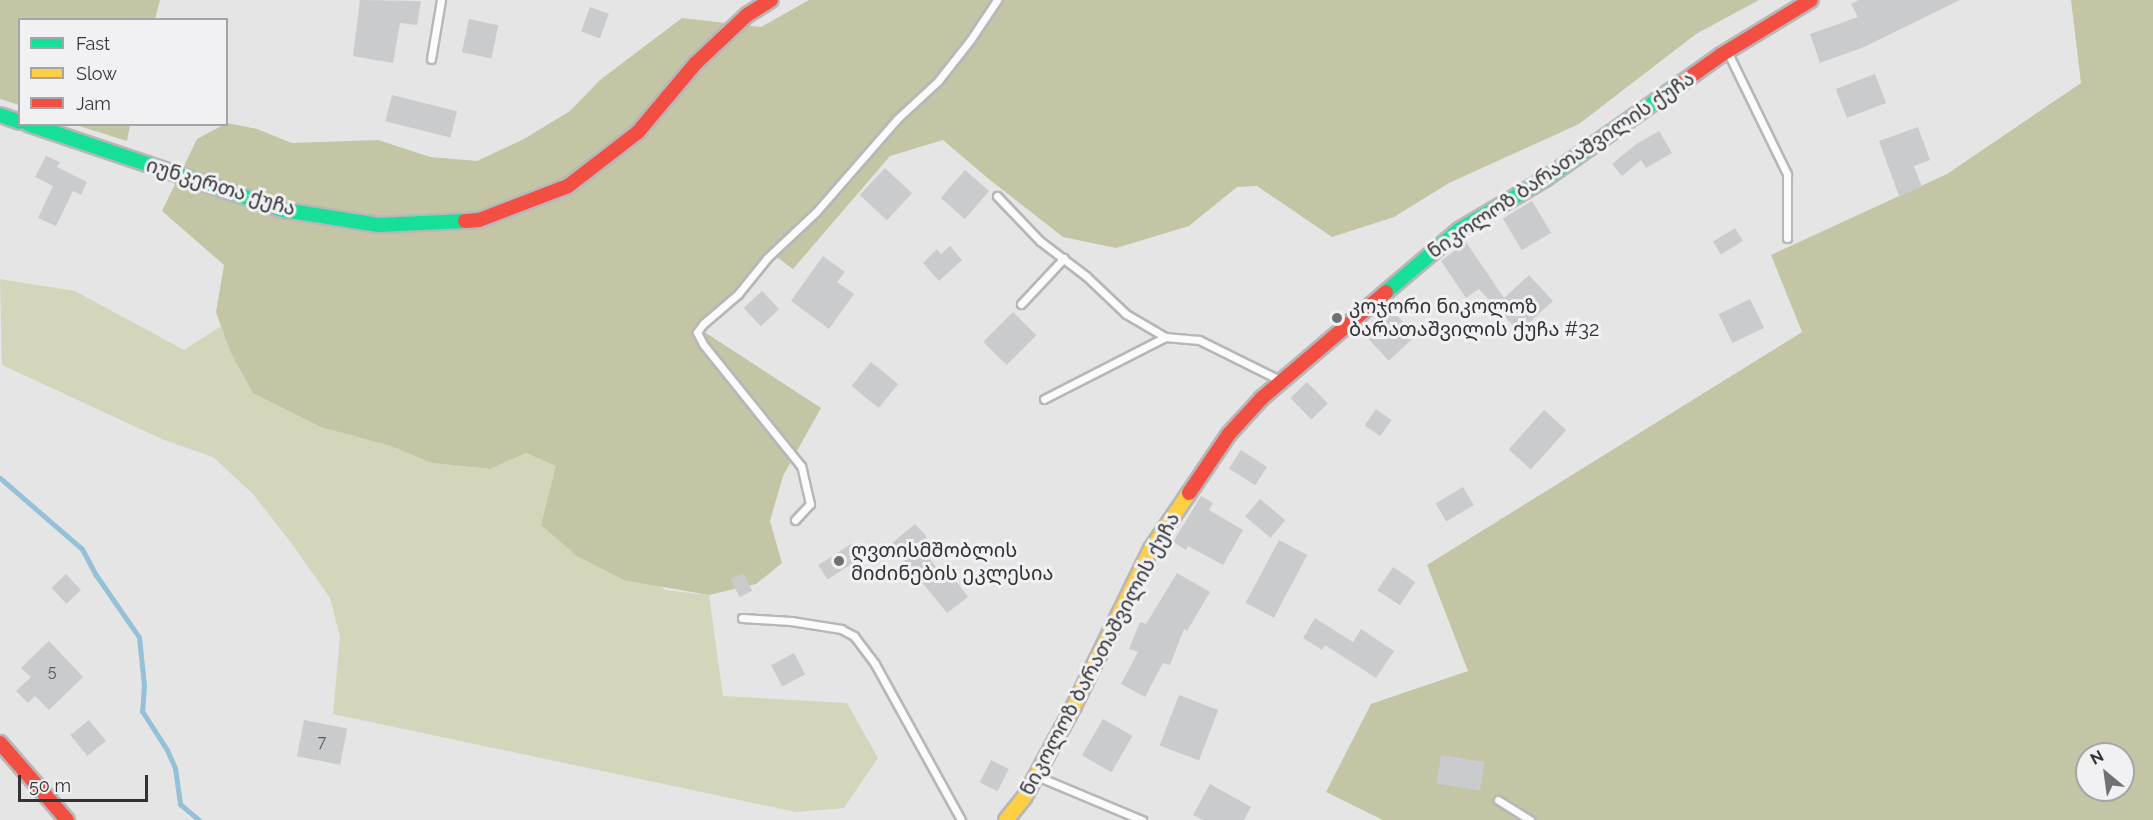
<!DOCTYPE html>
<html>
<head>
<meta charset="utf-8">
<style>
	body { margin:0 }
	#map { position:relative; width:2153px; height:820px; overflow:hidden; background:#e5e5e6; font-family:Raleway,"Noto Sans Georgian",sans-serif }
	div>[style] { position:absolute }
	.green>* { inset:0; background:#d4d6bc }
	.forest>* { inset:0; background:#c3c5a5 }
	.stream>* { height:5px; margin:-2.5px; padding:0 2.5px; transform-origin:2.5px; border-radius:2.5px; background:#94c1d7 }
	.building>* { inset:0; background:#cacbcc; transform-origin:0 0 }
	.roads { filter:drop-shadow(2px 0 #b7b7b8) drop-shadow(-2px 0 #b7b7b8) drop-shadow(0 2px #b7b7b8) drop-shadow(0 -2px #b7b7b8) }
	.lane>* { height:7px; margin:-3.5px; padding:0 3.5px; transform-origin:3.5px; border-radius:3.5px; background:#fbfbfb }
	.fast>* { height:14px; margin:-7px; padding:0 7px; transform-origin:7px; border-radius:7px; background:#16e098 }
	.slow>* { height:14px; margin:-7px; padding:0 7px; transform-origin:7px; border-radius:7px; background:#ffcf43 }
	.jam>* { height:14px; margin:-7px; padding:0 7px; transform-origin:7px; border-radius:7px; background:#f24e42 }
	.dots>* { width:16px; height:16px; translate:-50% -50%; box-sizing:border-box; border:3px solid #f1f1f4; border-radius:50% }
	span { translate:-50% -50%; white-space:nowrap; text-align:center; line-height:1.15; -webkit-text-stroke:6px #f1f1f4; paint-order:stroke }
	.number-label { font-size:16px; color:#59595a }
	.number-label span { -webkit-text-stroke-width:0 }
	.street-label { font-size:20px; color:#333334 }
	.poi-label { font-size:20px; color:#333334 }
	.left { translate:0 -50%; text-align:left }
	.legend { position:absolute; left:18px; top:18px; width:210px; height:108px; box-sizing:border-box; background:#f1f1f4; border:2px solid #a5a5a7; margin:0; padding:8px 10px; list-style:none; font-size:18px; color:#333334 }
	.legend li { display:flex; align-items:center; gap:12px; height:30px }
	.legend b { width:30px; border:2px solid #a5a5a7 }
	.north { position:absolute; left:2075px; top:742px; width:60px; height:60px; box-sizing:border-box; background:#f1f1f4; border:2px solid #a5a5a7; border-radius:50%; rotate:331deg; font-size:16px; font-weight:700; line-height:24px; text-align:center; color:#333334 }
	.north::after { content:''; display:block; margin:auto; width:21px; height:27px; background:#717172; clip-path:polygon(50% 0,100% 100%,50% 72%,0 100%) }
	.scale { position:absolute; left:18px; top:775px; width:130px; height:27px; box-sizing:border-box; border:3px solid #333334; border-top:0; padding-left:8px; font-size:18px; line-height:21px; white-space:nowrap; color:#333334; -webkit-text-stroke:4px #f1f1f4; paint-order:stroke }
</style>
</head>
<body>
<div id="map">
	<div class="green">
		<div style="clip-path:polygon(0 279px,75px 291px,184px 350px,221px 326px,230px 351px,388px 445px,432px 463px,490px 469px,526px 453px,557px 466px,665px 590px,709px 595px,723px 696px,847px 703px,878px 758px,844px 808px,796px 812px,333px 714px,340px 637px,330px 598px,292px 544px,253px 494px,213px 457px,164px 440px,2px 365px)"></div>
	</div>
	<div class="forest">
		<div style="clip-path:polygon(0 0,160px 0,155px 19px,20px 20px,19px 105px,0 99px)"></div>
		<div style="clip-path:polygon(809px 0,1759px 0,1696px 34px,1579px 124px,1449px 183px,1394px 217px,1332px 237px,1257px 186px,1237px 187px,1189px 226px,1116px 248px,1063px 237px,990px 180px,943px 140px,890px 156px,793px 269px,767px 250px,703px 331px,821px 408px,783px 476px,770px 521px,782px 563px,756px 584px,709px 595px,624px 580px,577px 556px,541px 525px,556px 466px,526px 453px,490px 469px,432px 463px,388px 445px,321px 427px,253px 393px,230px 351px,216px 312px,224px 265px,162px 211px,197px 139px,227px 123px,257px 129px,292px 143px,378px 140px,430px 157px,477px 161px,524px 139px,570px 111px,600px 80px,682px 18px,761px 27px)"></div>
		<div style="clip-path:polygon(evenodd,2071px 0,2153px 0,2153px 820px,1383px 820px,1326px 792px,1371px 704px,1468px 671px,1427px 565px,1802px 332px,1771px 255px,1947px 174px,2081px 83px,2071px 0,2087px 754px,2123px 754px,2123px 790px,2087px 790px,2087px 754px)"></div>
		<div style="clip-path:polygon(76px 125px,130px 125px,127px 141px)"></div>
	</div>
	<div class="stream">
		<div style="left:0;top:478px;width:108px;rotate:40.9deg"></div>
		<div style="left:82px;top:549px;width:30px;rotate:62deg"></div>
		<div style="left:96px;top:575px;width:75px;rotate:55.3deg"></div>
		<div style="left:139px;top:637px;width:48px;rotate:84.1deg"></div>
		<div style="left:144px;top:685px;width:26px;rotate:94deg"></div>
		<div style="left:142px;top:711px;width:46px;rotate:57.3deg"></div>
		<div style="left:167px;top:750px;width:20px;rotate:66deg"></div>
		<div style="left:175px;top:768px;width:36px;rotate:82deg"></div>
		<div style="left:180px;top:804px;width:25px;rotate:40deg"></div>
	</div>
	<div class="building">
		<div style="clip-path:polygon(360px 0,421px 1px,417px 25px,400px 23px,393px 63px,353px 56px)"></div>
		<div style="clip-path:polygon(1859px 0,1960px 0,1864px 47px,1820px 63px,1810px 34px,1858px 17px,1851px 4px)"></div>
		<div style="left:590px;top:7px;width:20px;height:26px;rotate:20deg"></div>
		<div style="left:469px;top:19px;width:30px;height:34px;rotate:12deg"></div>
		<div style="left:1875px;top:74px;width:31px;height:42px;rotate:69deg"></div>
		<div style="left:392px;top:95px;width:67px;height:27px;rotate:14deg"></div>
		<div style="clip-path:polygon(1918px 127px,1930px 160px,1914px 166px,1922px 187px,1899px 196px,1879px 141px)"></div>
		<div style="clip-path:polygon(1659px 131px,1672px 153px,1646px 168px,1641px 160px,1622px 176px,1612px 164px,1635px 145px)"></div>
		<div style="clip-path:polygon(46px 156px,60px 162px,57px 167px,87px 182px,81px 195px,73px 191px,56px 226px,38px 218px,53px 186px,35px 177px)"></div>
		<div style="left:885px;top:168px;width:37px;height:37px;rotate:43deg"></div>
		<div style="left:965px;top:170px;width:32px;height:37px;rotate:41deg"></div>
		<div style="left:1532px;top:201px;width:37px;height:34px;rotate:59deg"></div>
		<div style="left:1735px;top:228px;width:15px;height:26px;rotate:58deg"></div>
		<div style="clip-path:polygon(1466px 242px,1504px 298px,1529px 275px,1553px 301px,1519px 332px,1479px 289px,1466px 298px,1441px 261px)"></div>
		<div style="clip-path:polygon(950px 246px,962px 260px,939px 281px,923px 263px,937px 249px,941px 254px)"></div>
		<div style="clip-path:polygon(823px 256px,845px 272px,837px 282px,854px 294px,829px 329px,791px 301px)"></div>
		<div style="left:762px;top:291px;width:25px;height:25px;rotate:47deg"></div>
		<div style="left:1750px;top:299px;width:32px;height:35px;rotate:64deg"></div>
		<div style="left:1392px;top:310px;width:35px;height:37px;rotate:47deg"></div>
		<div style="left:1013px;top:312px;width:33px;height:42px;rotate:45deg"></div>
		<div style="left:871px;top:362px;width:35px;height:31px;rotate:39deg"></div>
		<div style="left:1307px;top:382px;width:30px;height:23px;rotate:46deg"></div>
		<div style="left:1376px;top:409px;width:19px;height:20px;rotate:35deg"></div>
		<div style="left:1544px;top:410px;width:30px;height:53px;rotate:42deg"></div>
		<div style="left:1241px;top:450px;width:31px;height:22px;rotate:33deg"></div>
		<div style="left:1463px;top:487px;width:21px;height:32px;rotate:59deg"></div>
		<div style="clip-path:polygon(1201px 496px,1213px 503px,1209px 510px,1243px 530px,1223px 565px,1188px 546px,1186px 550px,1173px 542px)"></div>
		<div style="left:1260px;top:499px;width:33px;height:23px;rotate:40deg"></div>
		<div style="clip-path:polygon(915px 524px,927px 537px,918px 545px,948px 581px,953px 577px,968px 597px,947px 613px,891px 544px)"></div>
		<div style="left:1279px;top:540px;width:32px;height:71px;rotate:28deg"></div>
		<div style="left:851px;top:544px;width:17px;height:39px;rotate:57deg"></div>
		<div style="left:1393px;top:567px;width:27px;height:28px;rotate:34deg"></div>
		<div style="left:743px;top:573px;width:20px;height:14px;rotate:63deg"></div>
		<div style="clip-path:polygon(1177px 573px,1210px 592px,1187px 631px,1184px 629px,1170px 665px,1163px 663px,1145px 697px,1121px 684px,1138px 652px,1129px 649px,1140px 622px,1146px 624px)"></div>
		<div style="left:66px;top:574px;width:22px;height:20px;rotate:47deg"></div>
		<div style="clip-path:polygon(1315px 618px,1353px 642px,1361px 629px,1394px 651px,1376px 678px,1325px 645px,1322px 650px,1303px 638px)"></div>
		<div style="clip-path:polygon(49px 641px,83px 677px,49px 710px,35px 696px,28px 703px,16px 691px,31px 677px,21px 668px)"></div>
		<div style="left:794px;top:653px;width:24px;height:26px;rotate:62deg"></div>
		<div style="left:1179px;top:695px;width:42px;height:54px;rotate:21deg"></div>
		<div style="left:1103px;top:719px;width:34px;height:42px;rotate:30deg"></div>
		<div style="left:89px;top:720px;width:27px;height:24px;rotate:51deg"></div>
		<div style="left:304px;top:720px;width:44px;height:37px;rotate:11deg"></div>
		<div style="left:1441px;top:755px;width:44px;height:29px;rotate:9deg"></div>
		<div style="left:991px;top:760px;width:20px;height:25px;rotate:27deg"></div>
		<div style="clip-path:polygon(1210px 784px,1251px 807px,1244px 820px,1203px 820px,1193px 815px)"></div>
	</div>
	<div class="roads">
		<div class="lane">
			<div style="left:1728px;top:53px;width:135px;rotate:64deg"></div>
			<div style="left:1787px;top:174px;width:64px;rotate:90deg"></div>
			<div style="left:431px;top:59px;width:60px;rotate:-80.4deg"></div>
			<div style="left:997px;top:196px;width:62px;rotate:46.3deg"></div>
			<div style="left:1040px;top:241px;width:58px;rotate:37.3deg"></div>
			<div style="left:1086px;top:276px;width:55px;rotate:43.5deg"></div>
			<div style="left:1126px;top:314px;width:45px;rotate:30.5deg"></div>
			<div style="left:1021px;top:304px;width:63px;rotate:-46.9deg"></div>
			<div style="left:1044px;top:399px;width:136px;rotate:-27.1deg"></div>
			<div style="left:1165px;top:337px;width:34px;rotate:5deg"></div>
			<div style="left:1199px;top:340px;width:88px;rotate:26.3deg"></div>
			<div style="left:795px;top:520px;width:22px;rotate:-47deg"></div>
			<div style="left:810px;top:504px;width:39px;rotate:-103deg"></div>
			<div style="left:801px;top:466px;width:156px;rotate:-128.8deg"></div>
			<div style="left:703px;top:344px;width:13px;rotate:-117deg"></div>
			<div style="left:697px;top:332px;width:10px;rotate:-53deg"></div>
			<div style="left:703px;top:324px;width:46px;rotate:-40.6deg"></div>
			<div style="left:738px;top:294px;width:46px;rotate:-51.1deg"></div>
			<div style="left:767px;top:258px;width:67px;rotate:-43.2deg"></div>
			<div style="left:816px;top:212px;width:123px;rotate:-48.9deg"></div>
			<div style="left:897px;top:119px;width:56px;rotate:-42.8deg"></div>
			<div style="left:938px;top:81px;width:53px;rotate:-51.8deg"></div>
			<div style="left:971px;top:39px;width:47px;rotate:-56.3deg"></div>
			<div style="left:742px;top:618px;width:49px;rotate:3.5deg"></div>
			<div style="left:791px;top:621px;width:51px;rotate:9.1deg"></div>
			<div style="left:841px;top:629px;width:15px;rotate:28deg"></div>
			<div style="left:854px;top:636px;width:35px;rotate:53deg"></div>
			<div style="left:875px;top:664px;width:178px;rotate:61.1deg"></div>
			<div style="left:1039px;top:777px;width:112px;rotate:22.7deg"></div>
			<div style="left:1498px;top:800px;width:38px;rotate:32deg"></div>
		</div>
		<div class="fast">
			<div style="left:0;top:115px;width:21px;rotate:19deg"></div>
			<div style="left:28px;top:124px;width:270px;rotate:18.6deg"></div>
			<div style="left:284px;top:210px;width:96px;rotate:9deg"></div>
			<div style="left:379px;top:225px;width:86px;rotate:-2.7deg"></div>
			<div style="left:1386px;top:292px;width:96px;rotate:-40.3deg"></div>
			<div style="left:1459px;top:230px;width:100px;rotate:-30.7deg"></div>
			<div style="left:1545px;top:179px;width:160px;rotate:-35.1deg"></div>
		</div>
		<div class="slow">
			<div style="left:1006px;top:820px;width:28px;rotate:-51deg"></div>
			<div style="left:1024px;top:798px;width:105px;rotate:-61.5deg"></div>
			<div style="left:1074px;top:706px;width:175px;rotate:-63.9deg"></div>
			<div style="left:1151px;top:549px;width:68px;rotate:-55.8deg"></div>
		</div>
		<div class="jam">
			<div style="left:1676px;top:87px;width:55px;rotate:-35.4deg"></div>
			<div style="left:1721px;top:55px;width:105px;rotate:-31.4deg"></div>
			<div style="left:465px;top:221px;width:14px;rotate:-4deg"></div>
			<div style="left:479px;top:220px;width:95px;rotate:-20.9deg"></div>
			<div style="left:568px;top:186px;width:88px;rotate:-37.6deg"></div>
			<div style="left:638px;top:132px;width:90px;rotate:-50deg"></div>
			<div style="left:696px;top:63px;width:70px;rotate:-43.3deg"></div>
			<div style="left:747px;top:15px;width:28px;rotate:-32deg"></div>
			<div style="left:1189px;top:493px;width:71px;rotate:-55.9deg"></div>
			<div style="left:1229px;top:434px;width:49px;rotate:-47.5deg"></div>
			<div style="left:1262px;top:398px;width:163px;rotate:-40.5deg"></div>
			<div style="left:0;top:743px;width:102px;rotate:49deg"></div>
		</div>
	</div>
	<div class="dots">
		<div style="left:1337px;top:318px;background:#717172"></div>
		<div style="left:839px;top:561px;background:#717172"></div>
	</div>
	<div class="number-label">
		<span style="left:52px;top:672px">5</span>
		<span style="left:322px;top:742px">7</span>
	</div>
	<div class="street-label">
		<span style="left:1561px;top:165px;rotate:-34deg">ნიკოლოზ ბარათაშვილის ქუჩა</span>
		<span style="left:221px;top:187px;rotate:17deg">იუნკერთა ქუჩა</span>
		<span style="left:1100px;top:654px;rotate:-62deg">ნიკოლოზ ბარათაშვილის ქუჩა</span>
	</div>
	<div class="poi-label">
		<span class="left" style="left:1349px;top:318px">კოჯორი ნიკოლოზ<br>ბარათაშვილის ქუჩა #32</span>
		<span class="left" style="left:851px;top:562px">ღვთისმშობლის<br>მიძინების ეკლესია</span>
	</div>
	<ul class="legend">
	<li><b style="height:8px;background:#16e098"></b>Fast</li>
	<li><b style="height:8px;background:#ffcf43"></b>Slow</li>
	<li><b style="height:8px;background:#f24e42"></b>Jam</li>
	</ul>
	<div class="north">N</div>
	<div class="scale">50 m</div>
</div>
</body>
</html>
